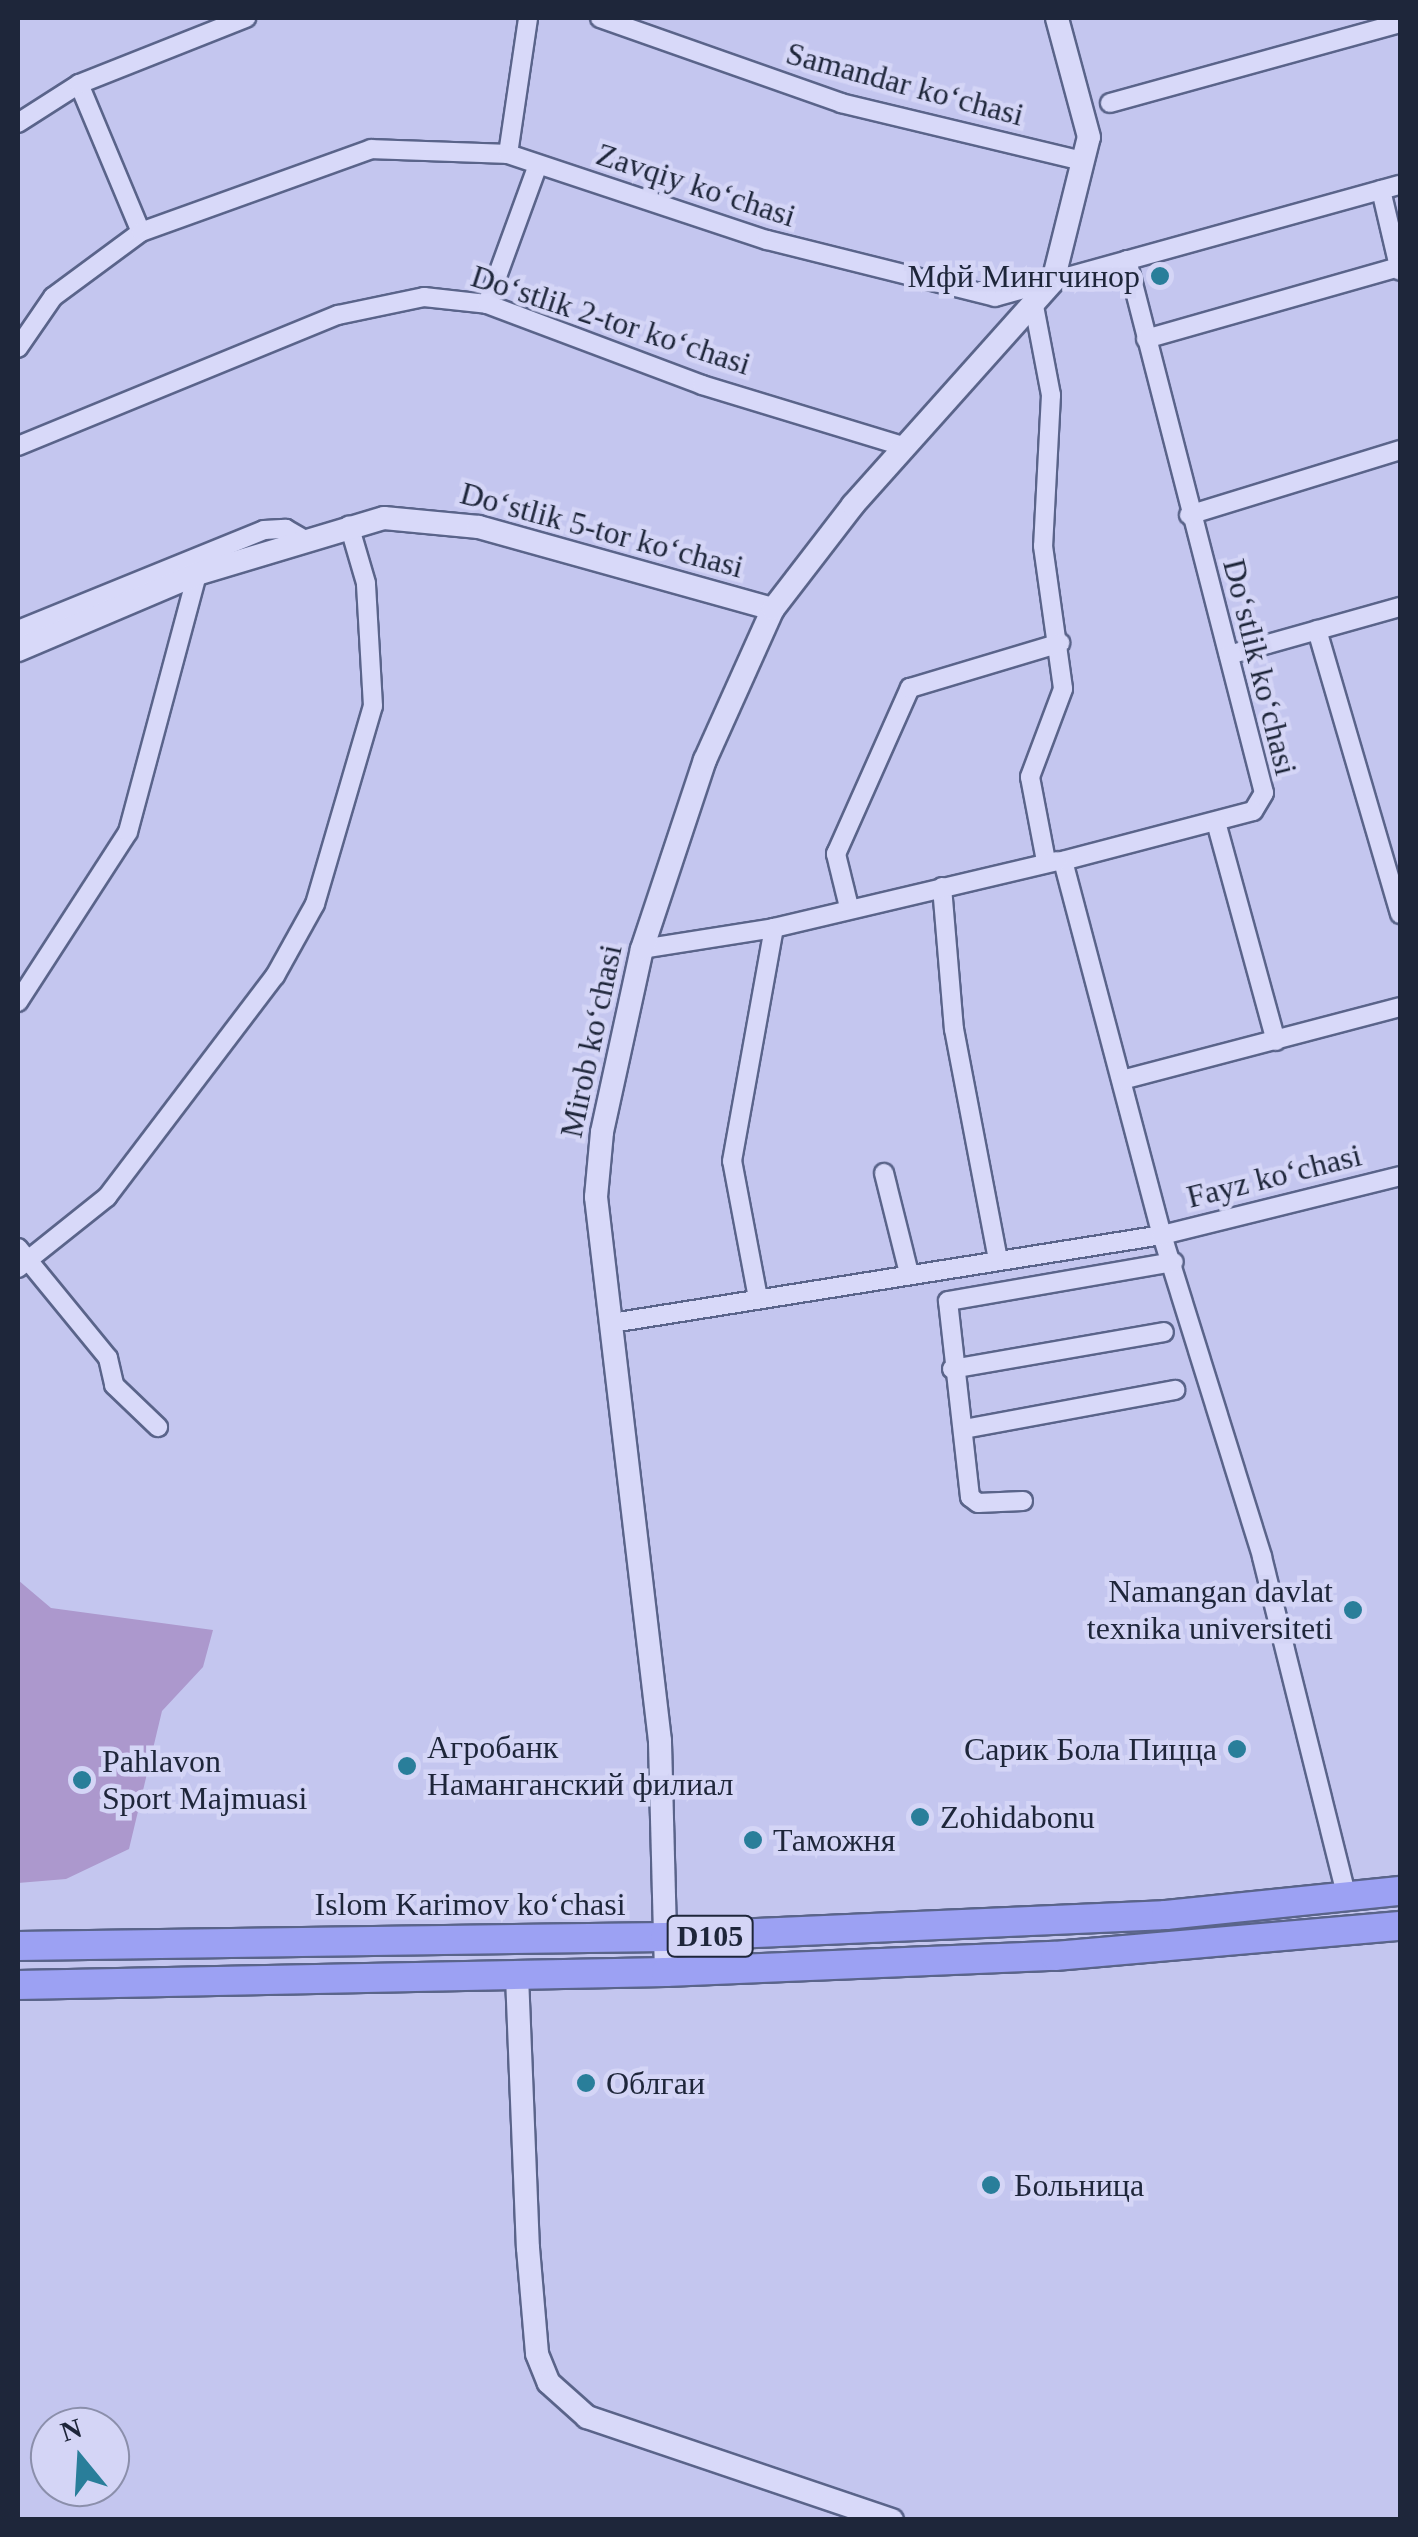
<!DOCTYPE html>
<html>
<head>
<meta charset="utf-8">
<style>
	body { margin:0 }
	#map { position:relative; width:1418px; height:2537px; overflow:hidden; background:#c4c6ef; font-family:"Times New Roman",serif }
	div>[style] { position:absolute }
	.green>* { inset:0; background:#ac98cd }
	.roads { filter:drop-shadow(2px 0 #5a648a) drop-shadow(-2px 0 #5a648a) drop-shadow(0 2px #5a648a) drop-shadow(0 -2px #5a648a) }
	.minor>* { height:18px; margin:-9px; padding:0 9px; transform-origin:9px; border-radius:9px; background:#d8d9f9 }
	.tertiary>* { height:22px; margin:-11px; padding:0 11px; transform-origin:11px; border-radius:11px; background:#d8d9f9 }
	.primary>* { height:28px; margin:-14px; padding:0 14px; transform-origin:14px; border-radius:14px; background:#9ca1f3 }
	.dots>* { width:28px; height:28px; translate:-50% -50%; box-sizing:border-box; border:5px solid #d4d5f6; border-radius:50% }
	span { translate:-50% -50%; white-space:nowrap; text-align:center; line-height:1.15; -webkit-text-stroke:9px #d4d5f6; paint-order:stroke }
	.shield-label span { padding:2px 8px; background:#d4d5f6; border:2px solid; border-radius:8px; -webkit-text-stroke-width:0 }
	.shield-label { font-size:30px; color:#1e263a; font-weight:700 }
	.street-label { font-size:32px; color:#1e263a }
	.poi-label { font-size:32px; color:#1e263a }
	.right { translate:-100% -50%; text-align:right }
	.left { translate:0 -50%; text-align:left }
	.frame { position:absolute; inset:0; border:20px solid #1e263a; pointer-events:none }
	.north { position:absolute; left:30px; top:2407px; width:100px; height:100px; box-sizing:border-box; background:#d4d5f6; border:2px solid #8b8fab; border-radius:50%; rotate:342deg; font-size:28px; font-weight:700; line-height:40px; text-align:center; color:#1e263a }
	.north::after { content:''; display:block; margin:auto; width:35px; height:45px; background:#297e9a; clip-path:polygon(50% 0,100% 100%,50% 72%,0 100%) }
</style>
</head>
<body>
<div id="map">
	<div class="green">
		<div style="clip-path:polygon(18px 1580px,51px 1608px,213px 1630px,203px 1667px,162px 1711px,129px 1849px,66px 1879px,18px 1883px)"></div>
	</div>
	<div class="roads">
		<div class="minor">
			<div style="left:600px;top:18px;width:256px;rotate:19.4deg"></div>
			<div style="left:841px;top:103px;width:249px;rotate:13.5deg"></div>
			<div style="left:79px;top:84px;width:160px;rotate:67.3deg"></div>
			<div style="left:1110px;top:103px;width:301px;rotate:-15.4deg"></div>
			<div style="left:18px;top:123px;width:72px;rotate:-32.6deg"></div>
			<div style="left:79px;top:84px;width:180px;rotate:-21.6deg"></div>
			<div style="left:508px;top:154px;width:137px;rotate:-81.6deg"></div>
			<div style="left:1381px;top:190px;width:83px;rotate:76.8deg"></div>
			<div style="left:1127px;top:260px;width:550px;rotate:75.58deg"></div>
			<div style="left:1264px;top:793px;width:21px;rotate:121deg"></div>
			<div style="left:1253px;top:811px;width:196px;rotate:165.3deg"></div>
			<div style="left:1063px;top:861px;width:387px;rotate:75.2deg"></div>
			<div style="left:1162px;top:1235px;width:337px;rotate:72.7deg"></div>
			<div style="left:1262px;top:1557px;width:351px;rotate:76deg"></div>
			<div style="left:487px;top:304px;width:148px;rotate:-69.9deg"></div>
			<div style="left:1034px;top:306px;width:91px;rotate:79.2deg"></div>
			<div style="left:1051px;top:395px;width:151px;rotate:93deg"></div>
			<div style="left:1043px;top:546px;width:144px;rotate:82deg"></div>
			<div style="left:1063px;top:689px;width:94px;rotate:110.6deg"></div>
			<div style="left:1030px;top:777px;width:86px;rotate:79.2deg"></div>
			<div style="left:1146px;top:339px;width:263px;rotate:-15.9deg"></div>
			<div style="left:18px;top:348px;width:62px;rotate:-55.5deg"></div>
			<div style="left:53px;top:297px;width:109px;rotate:-36.5deg"></div>
			<div style="left:141px;top:232px;width:245px;rotate:-19.8deg"></div>
			<div style="left:371px;top:149px;width:137px;rotate:2.1deg"></div>
			<div style="left:508px;top:154px;width:273px;rotate:18.4deg"></div>
			<div style="left:767px;top:240px;width:235px;rotate:14deg"></div>
			<div style="left:995px;top:297px;width:420px;rotate:-15.5deg"></div>
			<div style="left:18px;top:446px;width:346px;rotate:-22.3deg"></div>
			<div style="left:338px;top:315px;width:88px;rotate:-11.8deg"></div>
			<div style="left:424px;top:297px;width:63px;rotate:6.3deg"></div>
			<div style="left:487px;top:304px;width:230px;rotate:20.6deg"></div>
			<div style="left:702px;top:385px;width:213px;rotate:16.9deg"></div>
			<div style="left:1189px;top:515px;width:221px;rotate:-17.1deg"></div>
			<div style="left:18px;top:630px;width:266px;rotate:-22.1deg"></div>
			<div style="left:264px;top:530px;width:22px;rotate:-3deg"></div>
			<div style="left:286px;top:529px;width:22px;rotate:30deg"></div>
			<div style="left:1317px;top:630px;width:296px;rotate:73.7deg"></div>
			<div style="left:1229px;top:655px;width:178px;rotate:-15.7deg"></div>
			<div style="left:1216px;top:822px;width:227px;rotate:74.7deg"></div>
			<div style="left:942px;top:887px;width:143px;rotate:85.2deg"></div>
			<div style="left:954px;top:1029px;width:234px;rotate:79.2deg"></div>
			<div style="left:849px;top:907px;width:55px;rotate:-103.8deg"></div>
			<div style="left:836px;top:854px;width:182px;rotate:-66deg"></div>
			<div style="left:910px;top:688px;width:157px;rotate:-16.7deg"></div>
			<div style="left:642px;top:949px;width:134px;rotate:-9deg"></div>
			<div style="left:774px;top:928px;width:291px;rotate:-13.3deg"></div>
			<div style="left:18px;top:1002px;width:202px;rotate:-57.1deg"></div>
			<div style="left:128px;top:832px;width:267px;rotate:-75deg"></div>
			<div style="left:1122px;top:1080px;width:287px;rotate:-14.7deg"></div>
			<div style="left:884px;top:1173px;width:103px;rotate:76deg"></div>
			<div style="left:18px;top:1248px;width:142px;rotate:50.7deg"></div>
			<div style="left:108px;top:1358px;width:28px;rotate:77deg"></div>
			<div style="left:114px;top:1385px;width:61px;rotate:43.7deg"></div>
			<div style="left:18px;top:1268px;width:114px;rotate:-38.6deg"></div>
			<div style="left:107px;top:1197px;width:278px;rotate:-52.8deg"></div>
			<div style="left:275px;top:976px;width:82px;rotate:-60.9deg"></div>
			<div style="left:315px;top:904px;width:206px;rotate:-73.7deg"></div>
			<div style="left:373px;top:706px;width:123px;rotate:-93.3deg"></div>
			<div style="left:366px;top:583px;width:60px;rotate:-106.3deg"></div>
			<div style="left:758px;top:1298px;width:139px;rotate:-100.7deg"></div>
			<div style="left:732px;top:1161px;width:237px;rotate:-79.8deg"></div>
			<div style="left:612px;top:1323px;width:557px;rotate:-9.09deg"></div>
			<div style="left:1162px;top:1235px;width:245px;rotate:-13.9deg"></div>
			<div style="left:952px;top:1369px;width:215px;rotate:-9.9deg"></div>
			<div style="left:964px;top:1429px;width:215px;rotate:-10.5deg"></div>
			<div style="left:1023px;top:1501px;width:45px;rotate:177.5deg"></div>
			<div style="left:978px;top:1503px;width:10px;rotate:-143deg"></div>
			<div style="left:970px;top:1497px;width:197px;rotate:-96.4deg"></div>
			<div style="left:948px;top:1301px;width:229px;rotate:-9.8deg"></div>
		</div>
		<div class="tertiary">
			<div style="left:18px;top:650px;width:194px;rotate:-23deg"></div>
			<div style="left:197px;top:574px;width:195px;rotate:-16.7deg"></div>
			<div style="left:384px;top:518px;width:95px;rotate:5.4deg"></div>
			<div style="left:479px;top:527px;width:305px;rotate:15.6deg"></div>
			<div style="left:666px;top:1972px;width:231px;rotate:-91.5deg"></div>
			<div style="left:660px;top:1741px;width:548px;rotate:-96.71deg"></div>
			<div style="left:596px;top:1197px;width:65px;rotate:-84.7deg"></div>
			<div style="left:602px;top:1132px;width:187px;rotate:-77.7deg"></div>
			<div style="left:642px;top:949px;width:199px;rotate:-71.6deg"></div>
			<div style="left:705px;top:760px;width:166px;rotate:-65.8deg"></div>
			<div style="left:773px;top:609px;width:131px;rotate:-52.4deg"></div>
			<div style="left:853px;top:505px;width:300px;rotate:-48.2deg"></div>
			<div style="left:1053px;top:281px;width:148px;rotate:-76deg"></div>
			<div style="left:1089px;top:137px;width:123px;rotate:-105.1deg"></div>
			<div style="left:517px;top:1976px;width:272px;rotate:87.7deg"></div>
			<div style="left:528px;top:2248px;width:106px;rotate:85.1deg"></div>
			<div style="left:537px;top:2354px;width:31px;rotate:68deg"></div>
			<div style="left:549px;top:2383px;width:51px;rotate:41.8deg"></div>
			<div style="left:587px;top:2417px;width:322px;rotate:18.7deg"></div>
		</div>
		<div class="primary">
			<div style="left:18px;top:1946px;width:647px;rotate:-0.8deg"></div>
			<div style="left:665px;top:1937px;width:501px;rotate:-2.51deg"></div>
			<div style="left:1166px;top:1915px;width:235px;rotate:-5.9deg"></div>
			<div style="left:18px;top:1985px;width:648px;rotate:-1.15deg"></div>
			<div style="left:666px;top:1972px;width:389px;rotate:-2.4deg"></div>
			<div style="left:1055px;top:1956px;width:346px;rotate:-5deg"></div>
		</div>
	</div>
	<div class="dots">
		<div style="left:1160px;top:276px;background:#297e9a"></div>
		<div style="left:1353px;top:1610px;background:#297e9a"></div>
		<div style="left:1237px;top:1749px;background:#297e9a"></div>
		<div style="left:407px;top:1766px;background:#297e9a"></div>
		<div style="left:82px;top:1780px;background:#297e9a"></div>
		<div style="left:920px;top:1817px;background:#297e9a"></div>
		<div style="left:753px;top:1840px;background:#297e9a"></div>
		<div style="left:586px;top:2083px;background:#297e9a"></div>
		<div style="left:991px;top:2185px;background:#297e9a"></div>
	</div>
	<div class="shield-label">
		<span style="left:710px;top:1936px">D105</span>
	</div>
	<div class="street-label">
		<span style="left:905px;top:84px;rotate:15deg">Samandar ko‘chasi</span>
		<span style="left:696px;top:185px;rotate:18deg">Zavqiy koʻchasi</span>
		<span style="left:611px;top:320px;rotate:18deg">Doʻstlik 2-tor koʻchasi</span>
		<span style="left:602px;top:530px;rotate:15deg">Doʻstlik 5-tor koʻchasi</span>
		<span style="left:1260px;top:667px;rotate:76deg">Doʻstlik koʻchasi</span>
		<span style="left:591px;top:1041px;rotate:-78deg">Mirob koʻchasi</span>
		<span style="left:1274px;top:1176px;rotate:-14deg">Fayz koʻchasi</span>
		<span style="left:470px;top:1904px">Islom Karimov koʻchasi</span>
	</div>
	<div class="poi-label">
		<span class="right" style="left:1140px;top:276px">Мфй Мингчинор</span>
		<span class="right" style="left:1333px;top:1610px">Namangan davlat<br>texnika universiteti</span>
		<span class="left" style="left:427px;top:1766px">Агробанк<br>Наманганский филиал</span>
		<span class="right" style="left:1217px;top:1749px">Сарик Бола Пицца</span>
		<span class="left" style="left:102px;top:1780px">Pahlavon<br>Sport Majmuasi</span>
		<span class="left" style="left:940px;top:1817px">Zohidabonu</span>
		<span class="left" style="left:773px;top:1840px">Таможня</span>
		<span class="left" style="left:606px;top:2083px">Облгаи</span>
		<span class="left" style="left:1014px;top:2185px">Больница</span>
	</div>
	<div class="frame"></div>
	<div class="north">N</div>
</div>
</body>
</html>
